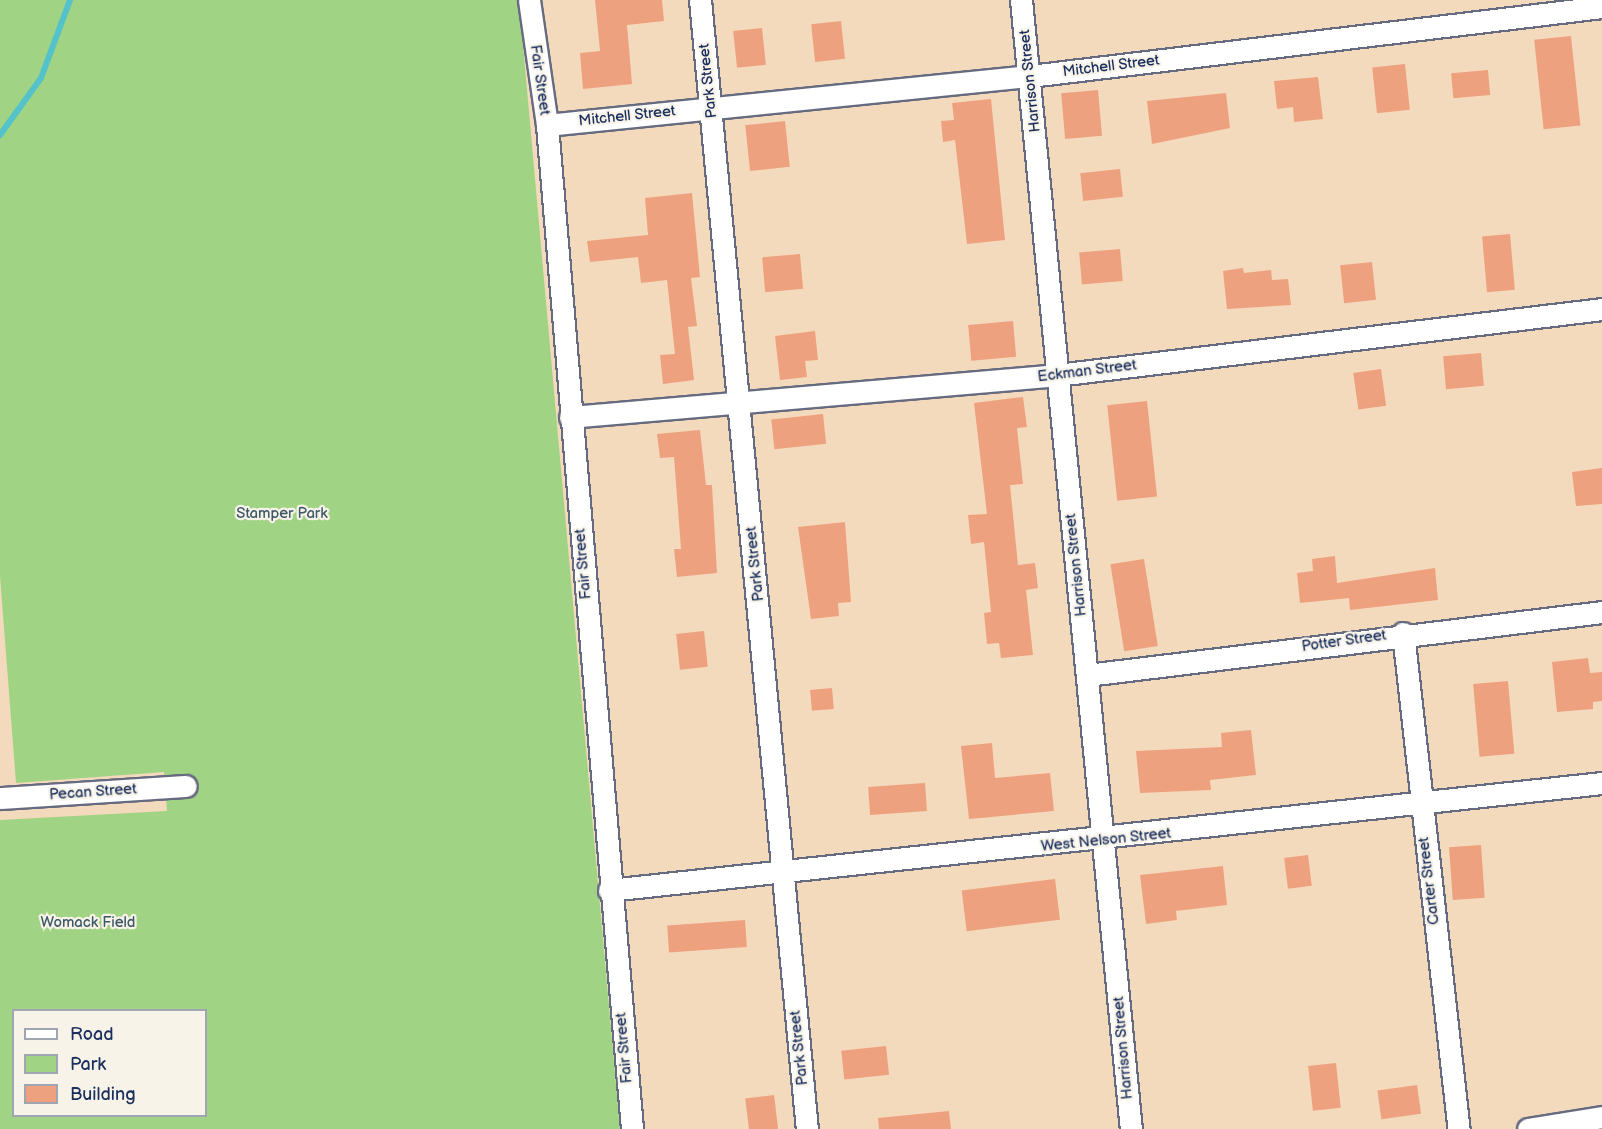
<!DOCTYPE html>
<html>
<head>
<meta charset="utf-8">
<style>
	body { margin:0 }
	#map { position:relative; width:1602px; height:1129px; overflow:hidden; background:#f4dabc; font-family:"Balsamiq Sans",sans-serif }
	div>[style] { position:absolute }
	.green>* { inset:0; background:#a0d383 }
	.stream>* { height:6px; margin:-3px; padding:0 3px; transform-origin:3px; border-radius:3px; background:#54c2cb }
	.building>* { inset:0; background:#eea17f; transform-origin:0 0 }
	.roads { filter:drop-shadow(2px 0 #676b7f) drop-shadow(-2px 0 #676b7f) drop-shadow(0 2px #676b7f) drop-shadow(0 -2px #676b7f) }
	.street>* { height:21px; margin:-10.5px; padding:0 10.5px; transform-origin:10.5px; border-radius:10.5px; background:#fff }
	span { translate:-50% -50%; white-space:nowrap; text-align:center; line-height:1.15; -webkit-text-stroke:4.5px #f7f3e8; paint-order:stroke }
	.street-label { font-size:15px; color:#1b2f5e }
	.park-label { font-size:15px; color:#3c5867 }
	.legend { position:absolute; left:12px; top:1009px; width:195px; height:108px; box-sizing:border-box; background:#f7f3e8; border:2px solid #9fa5b1; margin:0; padding:8px 10px; list-style:none; font-size:18px; color:#1b2f5e }
	.legend li { display:flex; align-items:center; gap:12px; height:30px }
	.legend b { width:30px; border:2px solid #9fa5b1 }
</style>
</head>
<body>
<div id="map">
	<div class="green">
		<div style="clip-path:polygon(evenodd,0 0,519px 0,620px 1129px,0 1129px,0 820px,167px 811px,164px 772px,16px 783px,0 576px,0 0,14px 1010px,206px 1010px,206px 1116px,14px 1116px,14px 1010px)"></div>
	</div>
	<div class="stream">
		<div style="left:0;top:135px;width:70px;rotate:-54.3deg"></div>
		<div style="left:41px;top:78px;width:83px;rotate:-69.6deg"></div>
	</div>
	<div class="building">
		<div style="clip-path:polygon(595px 0,662px 0,664px 21px,627px 25px,632px 84px,583px 89px,580px 53px,600px 51px)"></div>
		<div style="left:841px;top:21px;width:38px;height:30px;rotate:84deg"></div>
		<div style="left:762px;top:28px;width:37px;height:29px;rotate:84deg"></div>
		<div style="left:1571px;top:36px;width:90px;height:37px;rotate:84deg"></div>
		<div style="left:1405px;top:64px;width:46px;height:33px;rotate:84deg"></div>
		<div style="left:1488px;top:70px;width:25px;height:37px;rotate:85deg"></div>
		<div style="clip-path:polygon(1318px 77px,1323px 119px,1294px 122px,1293px 107px,1277px 109px,1274px 81px)"></div>
		<div style="left:1098px;top:90px;width:46px;height:37px;rotate:85deg"></div>
		<div style="clip-path:polygon(1226px 93px,1230px 128px,1152px 144px,1147px 101px)"></div>
		<div style="clip-path:polygon(991px 99px,1005px 240px,967px 244px,955px 140px,943px 142px,941px 121px,954px 120px,952px 103px)"></div>
		<div style="left:785px;top:121px;width:46px;height:40px;rotate:84deg"></div>
		<div style="left:1120px;top:169px;width:28px;height:40px;rotate:84deg"></div>
		<div style="clip-path:polygon(692px 193px,700px 277px,691px 278px,697px 326px,688px 327px,694px 380px,663px 384px,660px 355px,675px 354px,667px 280px,641px 283px,638px 257px,590px 262px,587px 241px,648px 235px,645px 198px)"></div>
		<div style="left:1510px;top:234px;width:56px;height:28px;rotate:85deg"></div>
		<div style="left:1120px;top:249px;width:32px;height:41px;rotate:85deg"></div>
		<div style="left:800px;top:254px;width:35px;height:38px;rotate:85deg"></div>
		<div style="left:1372px;top:262px;width:38px;height:32px;rotate:84deg"></div>
		<div style="clip-path:polygon(1243px 268px,1244px 273px,1271px 270px,1272px 280px,1288px 279px,1291px 305px,1227px 309px,1223px 271px)"></div>
		<div style="left:1013px;top:321px;width:36px;height:45px;rotate:85deg"></div>
		<div style="clip-path:polygon(815px 331px,818px 360px,805px 361px,807px 377px,780px 380px,775px 336px)"></div>
		<div style="left:1481px;top:353px;width:33px;height:38px;rotate:85deg"></div>
		<div style="left:1381px;top:369px;width:37px;height:28px;rotate:82deg"></div>
		<div style="clip-path:polygon(1023px 397px,1027px 427px,1017px 428px,1023px 484px,1010px 485px,1018px 565px,1035px 563px,1038px 588px,1026px 590px,1033px 655px,1001px 658px,999px 643px,987px 644px,984px 613px,991px 612px,984px 542px,971px 544px,968px 515px,987px 514px,974px 403px)"></div>
		<div style="left:1147px;top:401px;width:96px;height:40px;rotate:84deg"></div>
		<div style="left:823px;top:414px;width:30px;height:52px;rotate:84deg"></div>
		<div style="clip-path:polygon(700px 430px,706px 485px,712px 485px,717px 573px,677px 577px,674px 549px,681px 549px,674px 457px,660px 458px,657px 434px)"></div>
		<div style="clip-path:polygon(1602px 468px,1602px 504px,1576px 506px,1572px 472px)"></div>
		<div style="clip-path:polygon(845px 522px,851px 602px,838px 603px,839px 616px,811px 619px,798px 527px)"></div>
		<div style="clip-path:polygon(1335px 556px,1337px 583px,1435px 568px,1438px 600px,1350px 610px,1349px 598px,1300px 603px,1297px 573px,1313px 571px,1312px 559px)"></div>
		<div style="left:1144px;top:559px;width:88px;height:34px;rotate:81deg"></div>
		<div style="left:704px;top:631px;width:36px;height:28px;rotate:84deg"></div>
		<div style="clip-path:polygon(1588px 658px,1590px 673px,1602px 672px,1602px 701px,1593px 702px,1593px 709px,1557px 712px,1552px 662px)"></div>
		<div style="left:1508px;top:681px;width:73px;height:35px;rotate:85deg"></div>
		<div style="left:832px;top:688px;width:21px;height:22px;rotate:85deg"></div>
		<div style="clip-path:polygon(1251px 730px,1256px 775px,1210px 780px,1211px 790px,1140px 793px,1136px 751px,1222px 747px,1221px 733px)"></div>
		<div style="clip-path:polygon(992px 743px,995px 778px,1050px 773px,1054px 811px,969px 819px,961px 746px)"></div>
		<div style="left:925px;top:783px;width:28px;height:57px;rotate:86deg"></div>
		<div style="left:1481px;top:845px;width:53px;height:32px;rotate:86deg"></div>
		<div style="left:1308px;top:855px;width:31px;height:24px;rotate:83deg"></div>
		<div style="clip-path:polygon(1223px 866px,1227px 905px,1176px 911px,1177px 920px,1146px 924px,1140px 875px)"></div>
		<div style="left:1055px;top:879px;width:41px;height:94px;rotate:83deg"></div>
		<div style="left:745px;top:920px;width:27px;height:78px;rotate:86deg"></div>
		<div style="left:886px;top:1046px;width:29px;height:45px;rotate:84deg"></div>
		<div style="left:1336px;top:1063px;width:45px;height:28px;rotate:84deg"></div>
		<div style="left:1417px;top:1085px;width:29px;height:40px;rotate:82deg"></div>
		<div style="left:774px;top:1095px;width:34px;height:29px;rotate:83deg"></div>
		<div style="clip-path:polygon(949px 1111px,951px 1129px,879px 1129px,878px 1118px)"></div>
	</div>
	<div class="roads">
		<div class="street">
			<div style="left:529px;top:0;width:126px;rotate:81.8deg"></div>
			<div style="left:547px;top:125px;width:1008px;rotate:85.16deg"></div>
			<div style="left:700px;top:0;width:1134px;rotate:84.59deg"></div>
			<div style="left:1021px;top:0;width:1134px;rotate:84.44deg"></div>
			<div style="left:547px;top:125px;width:485px;rotate:-5.8deg"></div>
			<div style="left:1030px;top:76px;width:576px;rotate:-6.88deg"></div>
			<div style="left:570px;top:417px;width:489px;rotate:-4.9deg"></div>
			<div style="left:1057px;top:375px;width:549px;rotate:-6.9deg"></div>
			<div style="left:1403px;top:633px;width:499px;rotate:83.6deg"></div>
			<div style="left:1087px;top:675px;width:519px;rotate:-6.97deg"></div>
			<div style="left:0;top:798px;width:186px;rotate:-3.7deg"></div>
			<div style="left:609px;top:890px;width:999px;rotate:-6.15deg"></div>
			<div style="left:1528px;top:1129px;width:75px;rotate:-9.2deg"></div>
		</div>
	</div>
	<div class="street-label">
		<span style="left:1111px;top:66px;rotate:-7deg">Mitchell Street</span>
		<span style="left:540px;top:80px;rotate:82deg">Fair Street</span>
		<span style="left:708px;top:81px;rotate:-96deg">Park Street</span>
		<span style="left:1030px;top:81px;rotate:-96deg">Harrison Street</span>
		<span style="left:627px;top:116px;rotate:-6deg">Mitchell Street</span>
		<span style="left:1087px;top:371px;rotate:-7deg">Eckman Street</span>
		<span style="left:583px;top:564px;rotate:-95deg">Fair Street</span>
		<span style="left:755px;top:564px;rotate:-96deg">Park Street</span>
		<span style="left:1076px;top:565px;rotate:-96deg">Harrison Street</span>
		<span style="left:1344px;top:641px;rotate:-8deg">Potter Street</span>
		<span style="left:93px;top:792px;rotate:-4deg">Pecan Street</span>
		<span style="left:1106px;top:840px;rotate:-6deg">West Nelson Street</span>
		<span style="left:1429px;top:881px;rotate:-97deg">Carter Street</span>
		<span style="left:624px;top:1048px;rotate:-95deg">Fair Street</span>
		<span style="left:799px;top:1048px;rotate:-96deg">Park Street</span>
		<span style="left:1123px;top:1048px;rotate:-95deg">Harrison Street</span>
	</div>
	<div class="park-label">
		<span style="left:282px;top:514px">Stamper Park</span>
		<span style="left:88px;top:923px">Womack Field</span>
	</div>
	<ul class="legend">
	<li><b style="height:8px;background:#fff"></b>Road</li>
	<li><b style="height:16px;background:#a0d383"></b>Park</li>
	<li><b style="height:16px;background:#eea17f"></b>Building</li>
	</ul>
</div>
</body>
</html>
